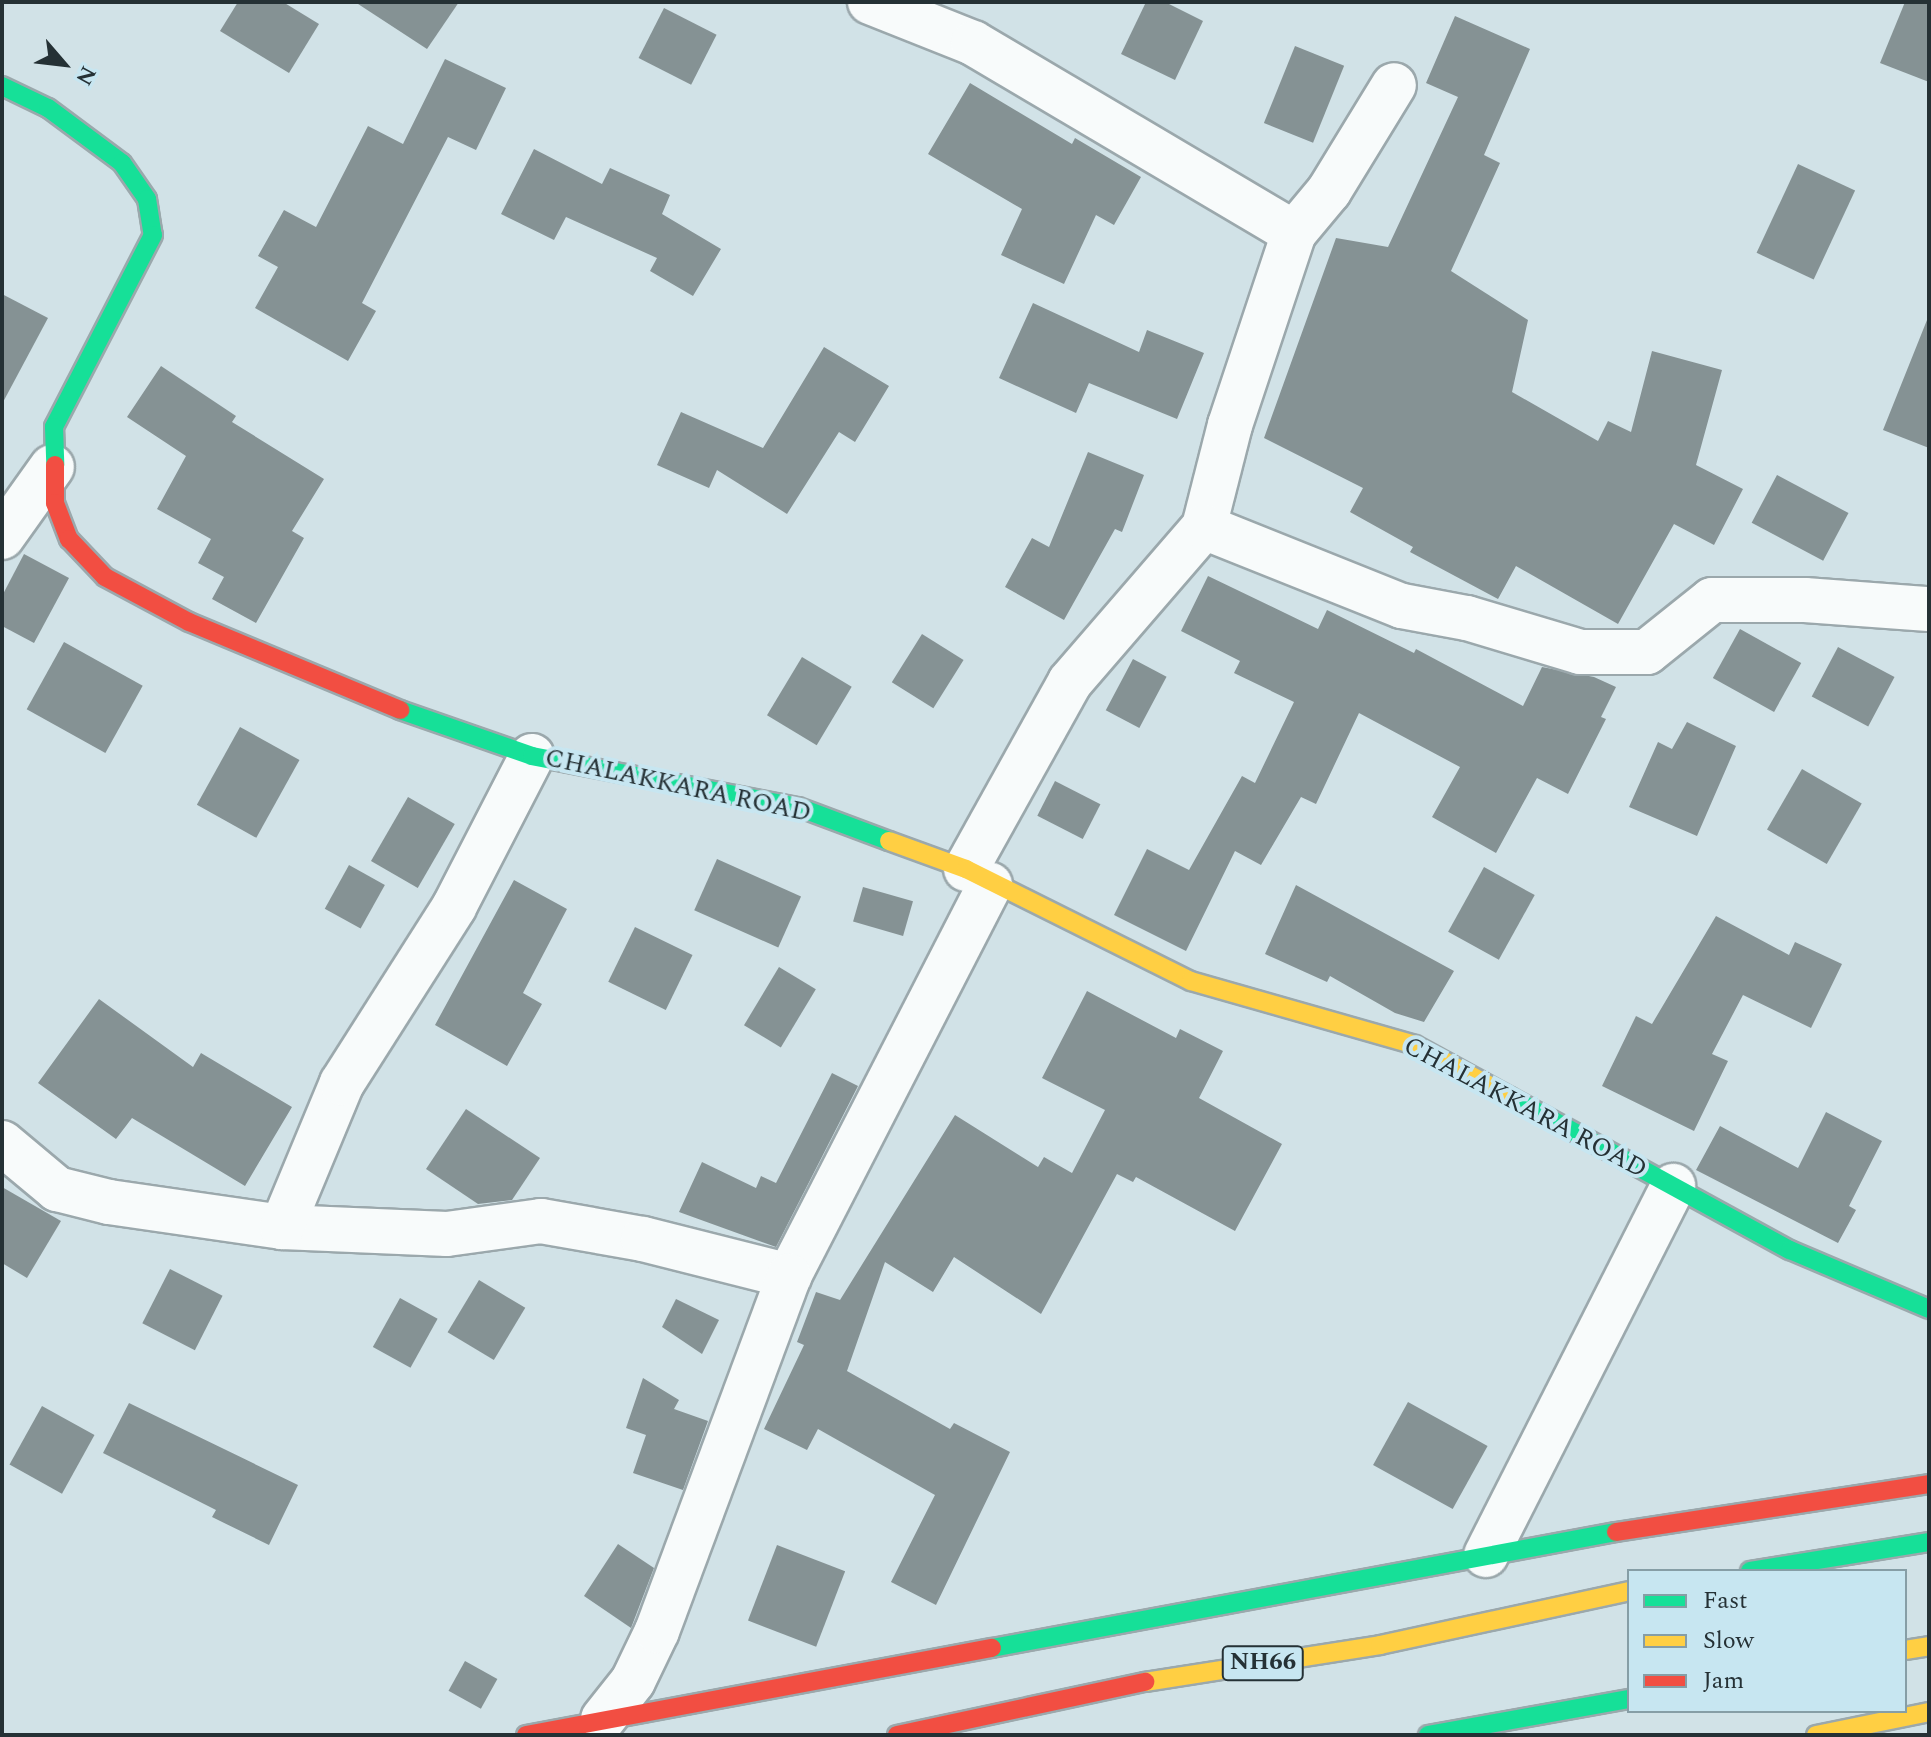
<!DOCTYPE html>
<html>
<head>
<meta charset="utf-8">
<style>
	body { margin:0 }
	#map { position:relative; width:1931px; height:1737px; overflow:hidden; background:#d1e2e7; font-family:Spectral,serif }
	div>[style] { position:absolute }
	.building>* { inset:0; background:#859294; transform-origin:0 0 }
	.roads { filter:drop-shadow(2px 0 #9ba8ac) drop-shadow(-2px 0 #9ba8ac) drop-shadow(0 2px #9ba8ac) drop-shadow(0 -2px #9ba8ac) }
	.street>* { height:44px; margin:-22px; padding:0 22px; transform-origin:22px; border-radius:22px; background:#f8fbfb }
	.fast>* { height:18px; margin:-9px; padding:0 9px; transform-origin:9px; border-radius:9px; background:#16e098 }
	.slow>* { height:18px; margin:-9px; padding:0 9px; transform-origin:9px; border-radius:9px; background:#ffcf43 }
	.jam>* { height:18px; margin:-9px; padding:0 9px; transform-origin:9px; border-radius:9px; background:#f24e42 }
	span { translate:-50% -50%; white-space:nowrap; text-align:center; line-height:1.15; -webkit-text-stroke:8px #c7e6f1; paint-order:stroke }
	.shield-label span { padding:2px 6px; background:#c7e6f1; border:2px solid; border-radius:6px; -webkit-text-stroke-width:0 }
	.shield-label { font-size:24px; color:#253135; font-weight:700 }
	.street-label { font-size:26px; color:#253135 }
	.frame { position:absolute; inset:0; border:4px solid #253135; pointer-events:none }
	.legend { position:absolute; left:1627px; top:1569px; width:280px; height:144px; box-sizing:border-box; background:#c7e6f1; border:2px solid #869ea6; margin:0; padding:10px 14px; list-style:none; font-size:24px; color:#253135 }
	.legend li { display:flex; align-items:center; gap:16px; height:40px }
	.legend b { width:40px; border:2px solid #869ea6 }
	.north { position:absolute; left:24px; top:24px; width:80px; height:80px; -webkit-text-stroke:6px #c7e6f1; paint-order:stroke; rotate:118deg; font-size:22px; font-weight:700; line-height:32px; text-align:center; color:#253135 }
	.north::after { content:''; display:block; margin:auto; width:28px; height:36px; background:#253135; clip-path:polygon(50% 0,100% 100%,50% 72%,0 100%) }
</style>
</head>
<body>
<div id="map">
	<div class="building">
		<div style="clip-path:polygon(238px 2px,283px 2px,319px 24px,289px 73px,220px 31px)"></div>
		<div style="clip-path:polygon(355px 2px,459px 2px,427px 49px)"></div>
		<div style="clip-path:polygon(1146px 2px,1165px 2px,1203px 21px,1175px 80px,1121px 54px)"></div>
		<div style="clip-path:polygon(1905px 2px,1929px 2px,1929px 82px,1880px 63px)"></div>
		<div style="left:664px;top:8px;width:59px;height:56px;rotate:27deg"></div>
		<div style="clip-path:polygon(1455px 16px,1530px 49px,1484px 155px,1500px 163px,1451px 271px,1528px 320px,1512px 392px,1598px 441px,1608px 421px,1631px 432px,1652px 351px,1722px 370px,1696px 465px,1743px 489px,1714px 545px,1674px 524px,1618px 624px,1516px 566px,1498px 599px,1410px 552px,1413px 547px,1350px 512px,1363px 488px,1264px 438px,1336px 238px,1388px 247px,1458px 97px,1426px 83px)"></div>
		<div style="left:1295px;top:46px;width:53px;height:83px;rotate:22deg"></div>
		<div style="clip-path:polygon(445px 59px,506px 88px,476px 150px,448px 137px,362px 303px,376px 311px,348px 361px,255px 308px,278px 267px,258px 256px,284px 210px,316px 227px,368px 126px,403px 144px)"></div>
		<div style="clip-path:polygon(970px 83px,1072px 144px,1075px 138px,1141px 177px,1114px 225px,1096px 215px,1064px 284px,1001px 255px,1022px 209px,928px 154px)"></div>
		<div style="clip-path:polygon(534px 149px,602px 184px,610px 168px,670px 195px,662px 214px,721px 249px,693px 296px,650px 271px,657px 258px,566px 217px,554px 240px,501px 214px)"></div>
		<div style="left:1798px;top:164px;width:63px;height:98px;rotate:25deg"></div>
		<div style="clip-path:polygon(2px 294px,48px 318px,2px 404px)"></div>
		<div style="clip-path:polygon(1033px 303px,1139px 352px,1147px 330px,1204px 353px,1177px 419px,1089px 383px,1076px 413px,999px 378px)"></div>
		<div style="clip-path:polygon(1927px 320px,1929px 320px,1929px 448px,1883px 430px)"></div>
		<div style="clip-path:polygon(824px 347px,889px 386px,855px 442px,839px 432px,787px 514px,717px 470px,709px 488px,657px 465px,681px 412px,763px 448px)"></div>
		<div style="clip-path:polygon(161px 366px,236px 416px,232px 422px,324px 479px,292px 531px,304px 538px,256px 623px,212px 599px,224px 577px,198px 563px,211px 539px,157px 509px,186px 456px,127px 417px)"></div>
		<div style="clip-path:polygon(1088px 452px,1144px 475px,1122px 532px,1115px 529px,1064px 620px,1005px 587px,1032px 538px,1049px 547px)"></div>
		<div style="left:1777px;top:475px;width:81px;height:54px;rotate:28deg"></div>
		<div style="clip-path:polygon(24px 554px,69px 578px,34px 643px,2px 626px,2px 596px)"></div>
		<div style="clip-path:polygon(1208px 576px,1318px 629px,1327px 610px,1414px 653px,1416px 649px,1523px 706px,1542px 667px,1594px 677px,1616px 687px,1601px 717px,1606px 719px,1568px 794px,1537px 778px,1496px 853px,1432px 817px,1460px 767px,1359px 713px,1316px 804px,1301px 797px,1261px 865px,1235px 851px,1186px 951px,1114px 915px,1147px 849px,1189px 870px,1242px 776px,1255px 783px,1294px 702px,1234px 673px,1240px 661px,1181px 631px)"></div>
		<div style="left:1740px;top:629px;width:70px;height:56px;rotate:29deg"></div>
		<div style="left:922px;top:634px;width:49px;height:57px;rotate:32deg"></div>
		<div style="left:64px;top:642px;width:90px;height:77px;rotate:29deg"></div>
		<div style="left:1838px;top:647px;width:64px;height:56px;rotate:28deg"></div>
		<div style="left:802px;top:657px;width:58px;height:68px;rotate:31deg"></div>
		<div style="left:1133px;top:659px;width:38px;height:58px;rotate:28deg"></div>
		<div style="clip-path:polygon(1687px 722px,1736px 746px,1697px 836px,1629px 807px,1658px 742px,1672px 749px)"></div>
		<div style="left:240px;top:727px;width:68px;height:89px;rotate:29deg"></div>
		<div style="left:1802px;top:769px;width:69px;height:70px;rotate:30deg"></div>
		<div style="left:1055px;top:781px;width:51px;height:39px;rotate:27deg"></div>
		<div style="left:408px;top:797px;width:54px;height:74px;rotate:30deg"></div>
		<div style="left:717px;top:859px;width:92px;height:56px;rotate:24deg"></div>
		<div style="left:349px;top:865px;width:41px;height:50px;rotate:29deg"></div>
		<div style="left:1484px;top:867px;width:58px;height:74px;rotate:29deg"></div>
		<div style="clip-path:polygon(514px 880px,567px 909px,523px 993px,542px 1004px,507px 1066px,435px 1025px)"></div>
		<div style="clip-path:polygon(1296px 885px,1454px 971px,1424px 1022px,1395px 1013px,1330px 976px,1327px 982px,1265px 954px)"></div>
		<div style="left:863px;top:887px;width:52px;height:36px;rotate:16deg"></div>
		<div style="clip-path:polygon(1716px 916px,1789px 955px,1795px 942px,1842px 964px,1811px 1028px,1743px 995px,1712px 1054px,1728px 1061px,1694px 1131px,1602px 1086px,1636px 1016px,1652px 1024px)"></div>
		<div style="left:635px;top:927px;width:64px;height:61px;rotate:26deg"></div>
		<div style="left:779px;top:967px;width:43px;height:68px;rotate:31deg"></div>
		<div style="clip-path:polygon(1087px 991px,1176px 1038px,1180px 1029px,1223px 1051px,1199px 1098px,1282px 1144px,1235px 1231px,1136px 1177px,1133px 1182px,1117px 1174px,1041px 1314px,954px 1257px,933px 1292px,885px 1262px,847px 1371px,950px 1429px,954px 1423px,1010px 1452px,936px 1605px,891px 1582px,935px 1495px,818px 1429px,807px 1450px,764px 1429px,804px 1345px,797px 1342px,816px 1292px,840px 1300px,955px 1115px,1038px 1167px,1044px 1157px,1072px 1173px,1105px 1110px,1042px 1078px)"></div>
		<div style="clip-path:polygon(99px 999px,193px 1067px,201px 1053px,292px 1107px,245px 1186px,132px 1118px,116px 1139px,38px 1083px)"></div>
		<div style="clip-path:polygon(832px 1073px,858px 1086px,776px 1247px,679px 1212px,702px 1162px,756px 1188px,761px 1176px,776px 1183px)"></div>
		<div style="clip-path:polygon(466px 1109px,540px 1158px,512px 1200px,478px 1204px,426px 1169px)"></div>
		<div style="clip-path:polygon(1826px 1112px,1882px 1141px,1849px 1206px,1856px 1210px,1838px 1243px,1696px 1170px,1720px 1126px,1798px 1168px)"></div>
		<div style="clip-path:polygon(2px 1187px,61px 1221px,27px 1278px,2px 1263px)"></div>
		<div style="left:170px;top:1269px;width:59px;height:61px;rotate:27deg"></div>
		<div style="left:479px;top:1280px;width:54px;height:61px;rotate:31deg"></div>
		<div style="left:400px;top:1298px;width:43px;height:56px;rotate:29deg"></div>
		<div style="clip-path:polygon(676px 1299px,719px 1320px,702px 1354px,662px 1327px)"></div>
		<div style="clip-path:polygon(643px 1378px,679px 1400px,674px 1409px,708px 1421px,683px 1490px,633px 1473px,646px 1435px,626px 1428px)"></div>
		<div style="left:1408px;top:1402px;width:91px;height:72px;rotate:29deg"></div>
		<div style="clip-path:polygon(129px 1403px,298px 1485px,269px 1545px,212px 1517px,216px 1510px,103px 1453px)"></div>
		<div style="left:42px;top:1406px;width:60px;height:67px;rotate:29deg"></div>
		<div style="clip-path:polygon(618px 1544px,654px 1568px,631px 1628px,584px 1596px)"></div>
		<div style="left:777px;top:1545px;width:73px;height:81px;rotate:21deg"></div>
		<div style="left:465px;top:1661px;width:37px;height:34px;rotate:29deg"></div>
	</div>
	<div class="roads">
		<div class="street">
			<div style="left:870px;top:2px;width:111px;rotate:21.7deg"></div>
			<div style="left:973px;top:43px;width:373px;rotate:30.6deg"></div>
			<div style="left:1204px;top:527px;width:105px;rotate:-75.7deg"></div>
			<div style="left:1230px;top:425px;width:202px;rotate:-71.6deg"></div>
			<div style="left:1294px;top:233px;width:55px;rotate:-50.2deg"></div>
			<div style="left:1329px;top:191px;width:124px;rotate:-58.5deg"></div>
			<div style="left:2px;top:537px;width:86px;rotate:-54.5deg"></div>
			<div style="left:966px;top:869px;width:214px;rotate:-60.9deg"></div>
			<div style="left:1070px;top:682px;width:205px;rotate:-49.2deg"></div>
			<div style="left:1204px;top:527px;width:213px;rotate:21.8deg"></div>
			<div style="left:1402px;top:606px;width:66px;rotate:10.5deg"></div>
			<div style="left:1467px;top:618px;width:118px;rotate:16.7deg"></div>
			<div style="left:1580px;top:652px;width:67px"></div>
			<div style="left:1647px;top:652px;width:83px;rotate:-38.7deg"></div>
			<div style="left:1712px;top:600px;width:93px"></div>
			<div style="left:1805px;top:600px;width:124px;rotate:4.2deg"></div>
			<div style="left:2px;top:1143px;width:72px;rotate:39.9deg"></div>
			<div style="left:57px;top:1189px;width:54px;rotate:14deg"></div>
			<div style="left:109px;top:1202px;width:175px;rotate:8.2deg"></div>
			<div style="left:282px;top:1227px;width:165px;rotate:2.4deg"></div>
			<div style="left:447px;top:1234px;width:95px;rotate:-7.9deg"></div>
			<div style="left:541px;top:1221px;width:104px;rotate:10deg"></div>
			<div style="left:643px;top:1239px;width:151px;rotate:14.2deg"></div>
			<div style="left:789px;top:1276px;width:440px;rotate:-62.8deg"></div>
			<div style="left:282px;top:1227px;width:156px;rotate:-67.4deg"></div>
			<div style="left:342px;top:1083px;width:209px;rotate:-57.5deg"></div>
			<div style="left:454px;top:907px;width:170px;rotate:-62.7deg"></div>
			<div style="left:1486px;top:1555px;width:414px;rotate:-63.1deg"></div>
			<div style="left:603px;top:1719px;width:48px;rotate:-51.7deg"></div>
			<div style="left:633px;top:1681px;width:55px;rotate:-64.4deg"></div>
			<div style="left:657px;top:1631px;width:379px;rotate:-69.6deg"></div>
		</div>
		<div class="fast">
			<div style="left:2px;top:86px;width:51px;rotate:25.6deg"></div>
			<div style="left:48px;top:108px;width:92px;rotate:36.6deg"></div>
			<div style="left:122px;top:163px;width:44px;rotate:55.2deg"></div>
			<div style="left:147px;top:199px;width:36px;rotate:81deg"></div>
			<div style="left:153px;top:235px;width:216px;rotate:117.3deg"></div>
			<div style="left:54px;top:427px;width:38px;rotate:88deg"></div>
			<div style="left:400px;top:710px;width:140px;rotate:19.2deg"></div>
			<div style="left:532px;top:756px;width:271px;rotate:10.9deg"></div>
			<div style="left:798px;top:807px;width:97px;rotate:20.5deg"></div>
			<div style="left:1510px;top:1097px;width:319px;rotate:28.7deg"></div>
			<div style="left:1790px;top:1250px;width:151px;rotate:23deg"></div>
			<div style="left:1750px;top:1571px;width:181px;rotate:-9.2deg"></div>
			<div style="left:992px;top:1648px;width:635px;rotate:-10.53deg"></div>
			<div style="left:1428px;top:1735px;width:204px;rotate:-10.2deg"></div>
		</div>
		<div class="slow">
			<div style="left:889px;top:841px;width:82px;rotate:20deg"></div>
			<div style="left:966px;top:869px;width:251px;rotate:26.5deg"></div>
			<div style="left:1191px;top:981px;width:233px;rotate:15.9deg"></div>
			<div style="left:1415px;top:1045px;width:108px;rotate:28.7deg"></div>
			<div style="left:1905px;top:1650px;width:24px;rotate:-9deg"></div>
			<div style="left:1145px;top:1682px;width:238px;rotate:-8.9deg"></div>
			<div style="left:1380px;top:1645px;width:255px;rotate:-12.2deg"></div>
			<div style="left:1816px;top:1735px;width:115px;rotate:-11.5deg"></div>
		</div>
		<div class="jam">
			<div style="left:55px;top:465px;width:38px;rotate:90deg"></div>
			<div style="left:55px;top:503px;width:39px;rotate:69deg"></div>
			<div style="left:69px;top:539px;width:52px;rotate:46.5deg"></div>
			<div style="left:105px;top:577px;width:95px;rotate:28.2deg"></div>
			<div style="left:189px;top:622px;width:229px;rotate:22.6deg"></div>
			<div style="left:1616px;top:1532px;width:317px;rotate:-8.7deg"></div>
			<div style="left:526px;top:1735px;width:474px;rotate:-10.6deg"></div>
			<div style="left:897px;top:1735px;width:254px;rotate:-12.1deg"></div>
		</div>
	</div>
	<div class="shield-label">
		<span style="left:1263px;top:1663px">NH66</span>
	</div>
	<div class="street-label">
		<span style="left:678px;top:786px;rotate:12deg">CHALAKKARA ROAD</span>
		<span style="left:1525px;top:1108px;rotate:28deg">CHALAKKARA ROAD</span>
	</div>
	<div class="frame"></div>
	<ul class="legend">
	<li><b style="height:10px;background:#16e098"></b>Fast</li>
	<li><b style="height:10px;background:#ffcf43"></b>Slow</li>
	<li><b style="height:10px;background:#f24e42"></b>Jam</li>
	</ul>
	<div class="north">N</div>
</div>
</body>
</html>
